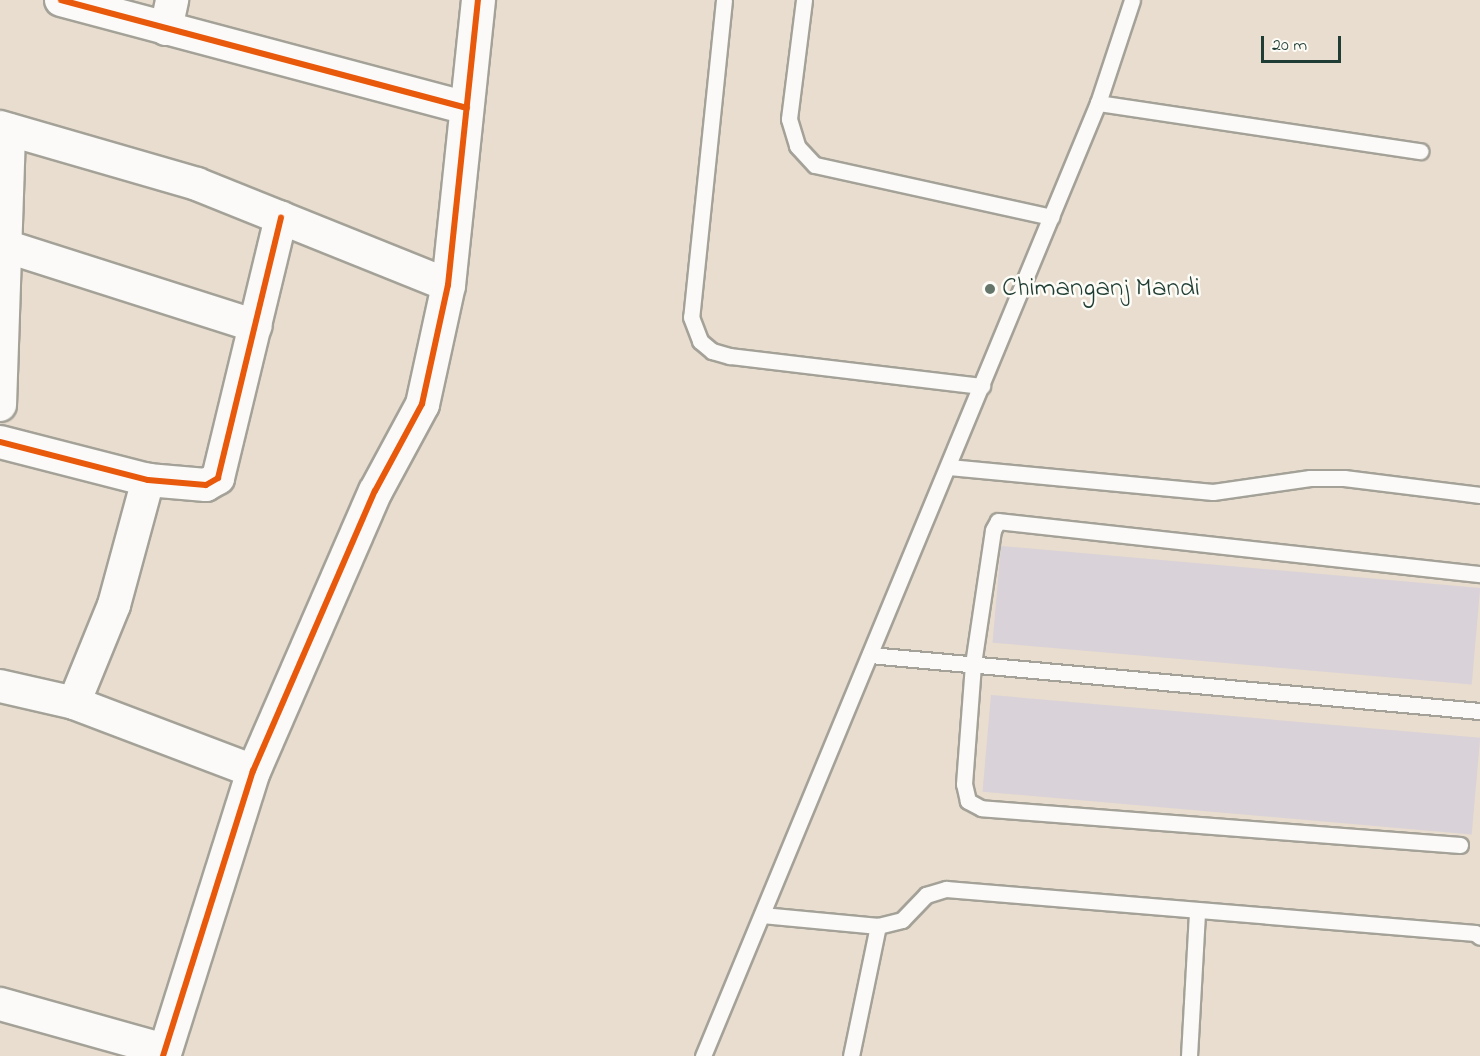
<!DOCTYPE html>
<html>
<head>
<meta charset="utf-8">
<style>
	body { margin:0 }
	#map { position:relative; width:1480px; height:1056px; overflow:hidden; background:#e8ddce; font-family:"Indie Flower",sans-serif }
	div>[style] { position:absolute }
	.building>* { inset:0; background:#d9d2d8; transform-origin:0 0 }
	.roads { filter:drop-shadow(2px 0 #a4a298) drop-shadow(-2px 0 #a4a298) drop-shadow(0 2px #a4a298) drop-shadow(0 -2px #a4a298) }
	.service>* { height:15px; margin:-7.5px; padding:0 7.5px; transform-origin:7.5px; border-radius:7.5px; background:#fcfaf8 }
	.minor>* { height:32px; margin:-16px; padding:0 16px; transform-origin:16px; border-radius:16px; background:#fcfaf8 }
	.tertiary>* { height:33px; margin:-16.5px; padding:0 16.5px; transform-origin:16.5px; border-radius:16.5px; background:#fcfaf8 }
	.cycleway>* { height:6px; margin:-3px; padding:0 3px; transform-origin:3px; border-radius:3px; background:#e8590c }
	.dots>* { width:16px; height:16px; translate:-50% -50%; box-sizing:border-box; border:3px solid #fdfcf7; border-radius:50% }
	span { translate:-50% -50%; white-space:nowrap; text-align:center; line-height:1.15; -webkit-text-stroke:5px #fdfcf7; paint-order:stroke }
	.poi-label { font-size:27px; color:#1f3d34 }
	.left { translate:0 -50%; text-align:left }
	.scale { position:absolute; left:1261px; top:36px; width:80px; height:27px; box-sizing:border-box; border:3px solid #1f3d34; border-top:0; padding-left:8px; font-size:18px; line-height:21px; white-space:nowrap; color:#1f3d34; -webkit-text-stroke:4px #fdfcf7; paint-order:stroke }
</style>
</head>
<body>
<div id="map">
	<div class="building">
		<div style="left:1001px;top:546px;width:481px;height:97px;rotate:5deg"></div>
		<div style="left:991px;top:695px;width:491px;height:97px;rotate:5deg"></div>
	</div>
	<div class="roads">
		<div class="service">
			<div style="left:724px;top:0;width:319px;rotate:95.9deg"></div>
			<div style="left:691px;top:317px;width:26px;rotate:69deg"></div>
			<div style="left:700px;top:341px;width:16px;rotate:40deg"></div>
			<div style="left:712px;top:351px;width:19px;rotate:16deg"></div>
			<div style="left:730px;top:356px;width:254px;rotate:6.8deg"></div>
			<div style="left:804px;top:0;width:120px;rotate:97.2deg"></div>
			<div style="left:789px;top:119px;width:28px;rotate:73deg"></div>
			<div style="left:797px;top:146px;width:26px;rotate:47deg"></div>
			<div style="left:815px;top:165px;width:242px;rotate:12.4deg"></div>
			<div style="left:1098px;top:103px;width:326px;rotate:8.5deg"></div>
			<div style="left:949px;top:467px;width:265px;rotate:5.4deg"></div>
			<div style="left:1213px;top:492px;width:98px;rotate:-8.2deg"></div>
			<div style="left:1310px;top:478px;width:34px"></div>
			<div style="left:1344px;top:478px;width:137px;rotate:7.1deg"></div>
			<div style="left:870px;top:655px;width:613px;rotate:5.25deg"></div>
			<div style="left:1460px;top:845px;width:480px;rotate:-175.6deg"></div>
			<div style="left:981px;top:808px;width:15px;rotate:-152deg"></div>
			<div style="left:968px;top:801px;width:17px;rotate:-103deg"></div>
			<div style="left:964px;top:784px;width:120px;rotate:-85.7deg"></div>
			<div style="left:973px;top:664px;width:135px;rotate:-81.5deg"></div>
			<div style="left:993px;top:530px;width:10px;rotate:-61deg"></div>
			<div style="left:998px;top:521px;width:485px;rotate:6.3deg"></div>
			<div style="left:762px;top:915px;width:117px;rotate:5.4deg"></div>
			<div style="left:878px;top:926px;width:25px;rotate:-14deg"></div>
			<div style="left:902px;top:920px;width:35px;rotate:-46deg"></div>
			<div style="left:926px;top:895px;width:21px;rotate:-17deg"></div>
			<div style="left:946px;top:889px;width:531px;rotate:4.75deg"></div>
			<div style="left:1475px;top:933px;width:6px;rotate:39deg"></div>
			<div style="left:703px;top:1056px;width:1032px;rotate:-67.49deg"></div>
			<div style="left:1098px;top:103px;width:108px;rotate:-71.7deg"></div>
			<div style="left:851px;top:1056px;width:133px;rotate:-78.3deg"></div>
			<div style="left:1189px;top:1056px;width:145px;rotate:-86.8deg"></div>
		</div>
		<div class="minor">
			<div style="left:61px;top:0;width:420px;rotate:14.9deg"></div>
			<div style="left:166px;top:29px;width:30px;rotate:-78deg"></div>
			<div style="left:0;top:127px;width:205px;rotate:16.1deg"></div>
			<div style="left:197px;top:184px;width:271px;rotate:21.9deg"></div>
			<div style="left:5px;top:246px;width:263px;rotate:17.7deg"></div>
			<div style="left:0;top:405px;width:275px;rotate:-88.1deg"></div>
			<div style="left:0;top:442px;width:153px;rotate:14.4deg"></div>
			<div style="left:148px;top:480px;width:58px;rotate:4.9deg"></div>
			<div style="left:206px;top:485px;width:14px;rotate:-30deg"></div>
			<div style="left:218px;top:478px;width:268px;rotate:-76.4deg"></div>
			<div style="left:0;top:686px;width:76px;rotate:12.9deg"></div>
			<div style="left:74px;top:703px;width:191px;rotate:20.8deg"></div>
			<div style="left:74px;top:703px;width:106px;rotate:-67.8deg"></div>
			<div style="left:114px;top:605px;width:130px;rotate:-74.8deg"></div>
			<div style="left:0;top:1004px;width:171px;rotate:15.6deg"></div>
		</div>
		<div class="tertiary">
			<div style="left:163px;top:1056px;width:299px;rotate:-72.5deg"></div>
			<div style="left:253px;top:771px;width:305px;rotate:-66.5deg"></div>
			<div style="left:375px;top:491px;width:99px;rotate:-61.6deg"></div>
			<div style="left:422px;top:404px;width:122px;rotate:-77.7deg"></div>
			<div style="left:448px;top:285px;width:287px;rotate:-84deg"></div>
		</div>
	</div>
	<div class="cycleway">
		<div style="left:61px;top:0;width:420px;rotate:14.9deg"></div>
		<div style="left:0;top:442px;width:153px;rotate:14.4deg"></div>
		<div style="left:148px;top:480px;width:58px;rotate:4.9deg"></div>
		<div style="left:206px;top:485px;width:14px;rotate:-30deg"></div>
		<div style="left:218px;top:478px;width:268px;rotate:-76.4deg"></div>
		<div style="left:163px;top:1056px;width:299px;rotate:-72.5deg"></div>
		<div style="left:253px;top:771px;width:305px;rotate:-66.5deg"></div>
		<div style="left:375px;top:491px;width:99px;rotate:-61.6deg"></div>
		<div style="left:422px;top:404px;width:122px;rotate:-77.7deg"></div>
		<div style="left:448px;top:285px;width:287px;rotate:-84deg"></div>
	</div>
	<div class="dots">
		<div style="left:990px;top:289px;background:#65756a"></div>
	</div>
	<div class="poi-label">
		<span class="left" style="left:1002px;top:289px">Chimanganj Mandi</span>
	</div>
	<div class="scale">20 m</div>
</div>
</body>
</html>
